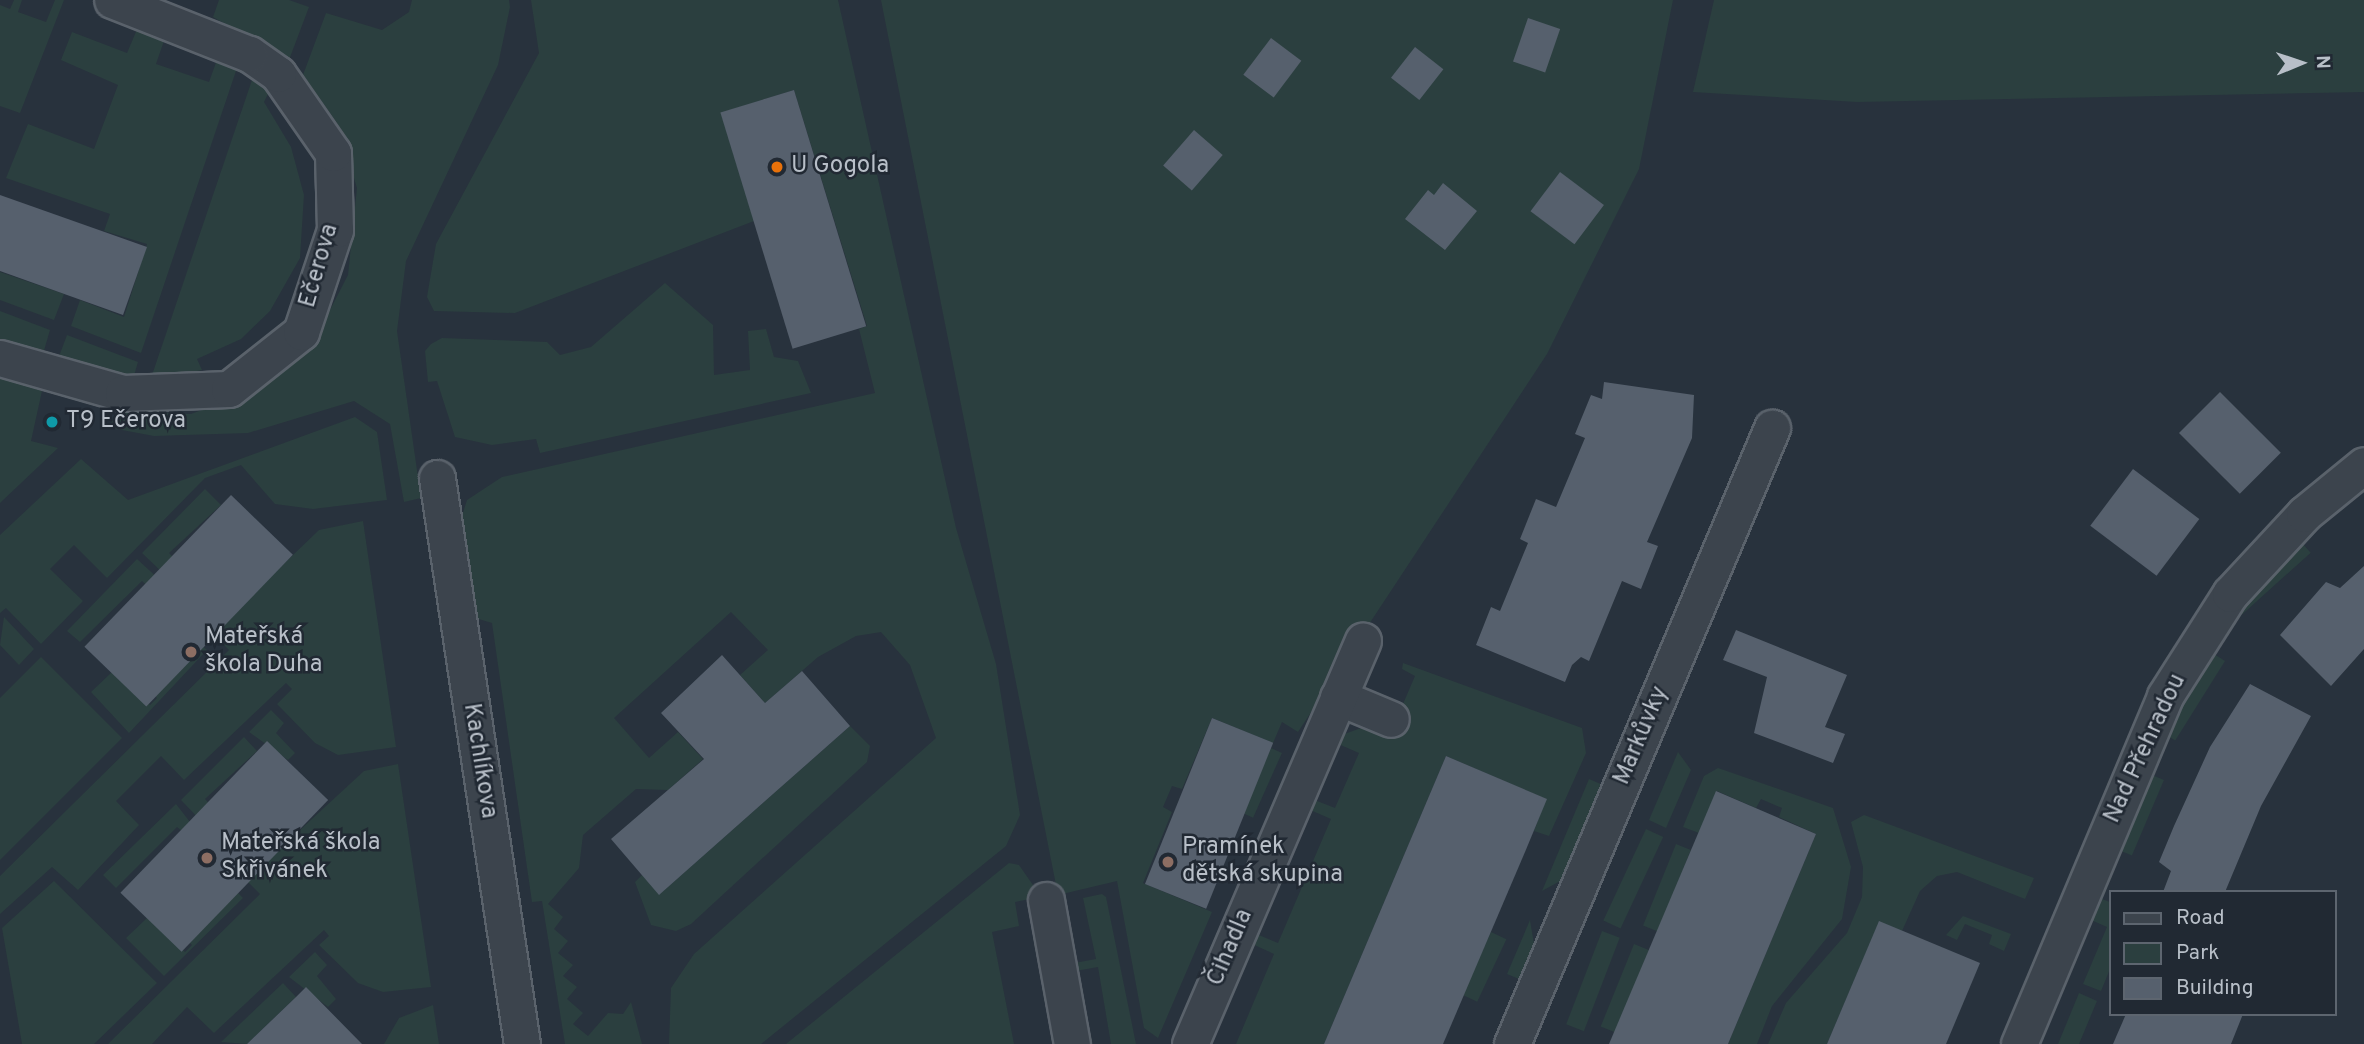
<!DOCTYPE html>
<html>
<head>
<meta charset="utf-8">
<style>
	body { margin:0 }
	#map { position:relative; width:2364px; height:1044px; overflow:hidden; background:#28323d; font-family:Overpass,sans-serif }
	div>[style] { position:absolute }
	.green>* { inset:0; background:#2b3f3f; transform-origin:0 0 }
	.building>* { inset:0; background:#56606d; transform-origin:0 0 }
	.roads { filter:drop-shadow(2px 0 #5a626b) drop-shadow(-2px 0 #5a626b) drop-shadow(0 2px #5a626b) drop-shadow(0 -2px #5a626b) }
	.street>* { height:35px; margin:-17.5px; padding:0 17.5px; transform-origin:17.5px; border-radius:17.5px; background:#3c444d }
	.dots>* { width:19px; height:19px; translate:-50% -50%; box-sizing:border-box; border:4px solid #212933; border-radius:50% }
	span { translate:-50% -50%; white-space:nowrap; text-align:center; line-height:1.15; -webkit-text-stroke:5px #212933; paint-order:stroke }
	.poi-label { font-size:24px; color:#b8bfc8 }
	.left { translate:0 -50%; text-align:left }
	.street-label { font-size:24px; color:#b8bfc8 }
	.legend { position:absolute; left:2109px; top:890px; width:228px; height:126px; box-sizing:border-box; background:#212933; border:2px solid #5d656f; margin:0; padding:9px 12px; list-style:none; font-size:21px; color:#b8bfc8 }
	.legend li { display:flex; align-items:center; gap:14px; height:35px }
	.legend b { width:35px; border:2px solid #5d656f }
	.north { position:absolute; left:2266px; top:28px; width:70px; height:70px; -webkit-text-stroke:5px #212933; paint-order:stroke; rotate:88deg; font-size:19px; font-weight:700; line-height:28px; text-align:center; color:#b8bfc8 }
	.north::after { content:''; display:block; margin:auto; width:24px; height:32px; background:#b8bfc8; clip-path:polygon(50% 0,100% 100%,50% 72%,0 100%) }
</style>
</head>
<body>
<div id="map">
	<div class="green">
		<div style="clip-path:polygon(14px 0,22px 0,18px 12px,46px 22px,55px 0,64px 0,20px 113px,0 106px,0 5px,10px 9px)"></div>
		<div style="clip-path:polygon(219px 0,289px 0,309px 7px,289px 60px,213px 17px)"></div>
		<div style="clip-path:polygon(412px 0,509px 0,510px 7px,498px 65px,406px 261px,397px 331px,421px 498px,404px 502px,390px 424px,354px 401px,248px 433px,154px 436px,106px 427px,122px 412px,191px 414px,245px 394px,315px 339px,348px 275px,357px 188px,337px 123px,303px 75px,326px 13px,382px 30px,409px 12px)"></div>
		<div style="clip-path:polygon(531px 0,838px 0,956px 528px,996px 664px,1020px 815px,1006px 846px,761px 1044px,669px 1044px,671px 988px,694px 954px,936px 738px,910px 665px,881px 632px,856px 636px,818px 657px,765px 703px,740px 675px,768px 650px,731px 612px,614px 718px,649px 758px,678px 732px,703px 759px,668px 790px,636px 789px,583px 835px,579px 868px,548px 904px,563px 917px,554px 929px,568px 941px,558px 953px,573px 965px,563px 976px,577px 987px,567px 999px,583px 1013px,573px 1024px,588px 1036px,608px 1013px,623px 1014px,631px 1002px,642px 1044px,565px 1044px,542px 901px,532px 902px,492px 623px,472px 617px,458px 529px,467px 500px,502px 477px,875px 393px,859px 329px,867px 326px,794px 90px,721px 113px,754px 221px,515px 313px,434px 311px,427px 297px,436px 244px,539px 53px)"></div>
		<div style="clip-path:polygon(881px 0,1673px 0,1639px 169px,1547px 354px,1298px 732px,1282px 722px,1273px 743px,1212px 718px,1182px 789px,1172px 786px,1163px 807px,1172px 812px,1143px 883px,1212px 912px,1158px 1038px,1144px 1028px,1117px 881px,1058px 895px)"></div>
		<div style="clip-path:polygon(1714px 0,2364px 0,2364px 92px,1857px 102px,1693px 92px)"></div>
		<div style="clip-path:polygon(138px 27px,165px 38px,156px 64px,209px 82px,218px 57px,238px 65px,141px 353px,71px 326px,80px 300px,124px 317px,147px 244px,104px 231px,110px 214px,6px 178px,28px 124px,94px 149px,118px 85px,61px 60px,72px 32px,127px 53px)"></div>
		<div style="clip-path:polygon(253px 77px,269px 92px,264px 102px,291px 147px,304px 195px,300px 258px,270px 311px,241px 339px,197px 359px,202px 370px,150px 381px)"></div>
		<div style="clip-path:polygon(0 272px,64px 294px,54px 320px,0 300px)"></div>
		<div style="clip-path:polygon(665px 283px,713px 325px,714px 375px,750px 370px,748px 331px,766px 329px,774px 357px,798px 361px,811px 393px,540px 453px,536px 439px,492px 445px,455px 437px,437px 381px,428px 382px,425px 351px,431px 344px,442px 338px,547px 342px,560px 355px,591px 347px)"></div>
		<div style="clip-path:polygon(0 311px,50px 330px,43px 354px,0 341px)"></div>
		<div style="clip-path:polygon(67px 335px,138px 362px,133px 379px,58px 359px)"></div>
		<div style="clip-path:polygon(0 377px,42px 391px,31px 441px,58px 448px,0 503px)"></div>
		<div style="clip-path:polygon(355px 417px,377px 432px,387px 500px,313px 509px,275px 504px,241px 465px,205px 478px,107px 578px,74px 545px,50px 569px,83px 601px,41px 644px,6px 608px,0 613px,0 535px,81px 459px,128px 500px)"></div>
		<div style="clip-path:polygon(205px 489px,221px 505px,169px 553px,179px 563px,166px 576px,142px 553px)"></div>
		<div style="clip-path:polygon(363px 521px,396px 747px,338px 755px,315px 743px,277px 704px,292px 689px,286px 683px,184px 780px,161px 756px,116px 801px,139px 825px,78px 890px,52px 867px,0 914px,0 876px,229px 650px,212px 633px,319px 530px)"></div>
		<div style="left:2302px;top:543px;width:13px;height:99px;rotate:48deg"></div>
		<div style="clip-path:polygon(137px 559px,161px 581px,152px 590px,142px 581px,80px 642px,67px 631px)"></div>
		<div style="clip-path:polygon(4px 617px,34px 649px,19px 665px,0 645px)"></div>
		<div style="clip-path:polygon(200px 644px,207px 650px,129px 733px,91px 692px,112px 672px,150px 705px,157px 698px,151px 692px)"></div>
		<div style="left:2214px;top:654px;width:13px;height:94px;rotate:32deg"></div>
		<div style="clip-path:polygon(41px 657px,122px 738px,0 860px,0 698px)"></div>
		<div style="clip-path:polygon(1403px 663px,1582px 728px,1586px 753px,1549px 836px,1534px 831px,1546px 799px,1446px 756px,1324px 1044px,1236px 1044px,1274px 954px,1250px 943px,1254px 933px,1278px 943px,1331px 819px,1308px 809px,1312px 799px,1335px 808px,1359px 753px,1336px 743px,1339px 736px,1361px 728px,1387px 736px,1400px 710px,1391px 705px,1403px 704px,1415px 676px,1402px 669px)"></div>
		<div style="clip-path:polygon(271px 710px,284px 723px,276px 733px,295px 753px,288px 760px,249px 732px)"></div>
		<div style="clip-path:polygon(850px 726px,870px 746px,867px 762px,691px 924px,676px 931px,651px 925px,635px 882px,642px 875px,660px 894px)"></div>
		<div style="clip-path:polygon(244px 737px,257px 751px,205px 799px,215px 810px,202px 822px,181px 800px)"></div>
		<div style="left:1271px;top:748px;width:12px;height:71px;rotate:24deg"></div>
		<div style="clip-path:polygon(1678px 752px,1691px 770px,1666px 828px,1649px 820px)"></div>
		<div style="clip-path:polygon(398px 764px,431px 987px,383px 992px,358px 983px,319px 945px,329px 936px,324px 930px,214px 1033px,187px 1007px,152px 1044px,108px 1044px,260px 894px,246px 880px,364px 771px)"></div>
		<div style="clip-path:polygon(1718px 768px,1833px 808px,1851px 867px,1842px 919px,1772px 1006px,1757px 1044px,1728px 1044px,1816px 834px,1779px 817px,1782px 808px,1761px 799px,1756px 808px,1717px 791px,1699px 833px,1683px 827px,1704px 776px)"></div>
		<div style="left:2152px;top:775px;width:13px;height:82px;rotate:23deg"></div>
		<div style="clip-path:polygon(1589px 779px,1603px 785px,1562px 880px,1542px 891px)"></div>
		<div style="clip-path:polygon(176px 804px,190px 822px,188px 836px,177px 827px,116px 888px,103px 875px)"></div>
		<div style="clip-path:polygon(1864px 815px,2034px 878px,2025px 899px,1957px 872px,1937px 876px,1920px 891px,1902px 931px,1879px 922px,1827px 1044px,1768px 1044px,1786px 1003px,1847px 933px,1862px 897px,1863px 867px,1851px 822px)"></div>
		<div style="left:1646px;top:829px;width:19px;height:101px;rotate:25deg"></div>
		<div style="left:1676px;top:844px;width:16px;height:88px;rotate:22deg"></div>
		<div style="clip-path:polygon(1009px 863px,1019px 865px,1035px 888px,1030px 899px,1015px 902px,1019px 926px,992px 932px,1014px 1044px,786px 1044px)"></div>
		<div style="clip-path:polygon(54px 881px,157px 983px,94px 1044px,22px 1044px,2px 928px)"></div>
		<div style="clip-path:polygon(235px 890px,243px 898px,164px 976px,126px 938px,147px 918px,185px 952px,192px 945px,186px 939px)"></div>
		<div style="clip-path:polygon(1102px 894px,1106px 897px,1136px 1044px,1111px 1044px,1098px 967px,1070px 972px,1069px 964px,1096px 959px,1083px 898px)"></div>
		<div style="clip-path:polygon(2099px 898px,2110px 902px,2110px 969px,2101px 991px,2083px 984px,2107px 927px,2091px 920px)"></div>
		<div style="clip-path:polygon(1963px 916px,2011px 934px,2004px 951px,1989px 944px,1992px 935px,1965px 924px,1957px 940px,1946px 935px)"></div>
		<div style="clip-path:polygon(1530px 920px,1534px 944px,1519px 979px,1507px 974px)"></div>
		<div style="left:1602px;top:931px;width:19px;height:100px;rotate:21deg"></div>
		<div style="left:1491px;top:932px;width:17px;height:69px;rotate:25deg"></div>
		<div style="left:1634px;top:944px;width:16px;height:89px;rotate:22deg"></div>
		<div style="clip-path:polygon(315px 952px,327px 965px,317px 976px,336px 999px,328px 1007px,289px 977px)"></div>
		<div style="clip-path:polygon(283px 983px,296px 997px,247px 1044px,221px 1042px)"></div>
		<div style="clip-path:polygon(2079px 993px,2097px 1001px,2079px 1044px,2058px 1044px)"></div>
		<div style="clip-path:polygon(433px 1005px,439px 1044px,384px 1044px,399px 1018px)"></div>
	</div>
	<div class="building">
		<div style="left:1528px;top:18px;width:34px;height:46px;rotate:19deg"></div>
		<div style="left:1271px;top:38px;width:38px;height:46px;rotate:37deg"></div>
		<div style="left:1415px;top:47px;width:36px;height:39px;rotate:38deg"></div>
		<div style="left:794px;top:90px;width:247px;height:77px;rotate:73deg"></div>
		<div style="left:1194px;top:130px;width:38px;height:47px;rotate:41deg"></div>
		<div style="left:1560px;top:172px;width:55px;height:49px;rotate:37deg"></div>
		<div style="clip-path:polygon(1443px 183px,1477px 211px,1445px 250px,1405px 219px,1428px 190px,1434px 195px)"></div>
		<div style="clip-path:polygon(0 195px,147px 247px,123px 315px,0 271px)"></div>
		<div style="clip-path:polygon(1604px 382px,1694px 395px,1692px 438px,1647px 542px,1658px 546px,1641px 589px,1622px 581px,1589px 661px,1581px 657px,1572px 665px,1565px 682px,1476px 645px,1491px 607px,1500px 611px,1528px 543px,1520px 539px,1536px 499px,1556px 507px,1585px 438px,1575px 434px,1591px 395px,1602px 399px)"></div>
		<div style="left:2220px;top:392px;width:86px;height:58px;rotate:45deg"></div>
		<div style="left:2133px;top:469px;width:83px;height:71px;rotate:37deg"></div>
		<div style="left:231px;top:495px;width:86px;height:211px;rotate:44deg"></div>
		<div style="clip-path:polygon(2364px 566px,2364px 649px,2331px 686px,2280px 635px,2326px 582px,2340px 588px)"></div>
		<div style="clip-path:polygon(1736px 630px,1847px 675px,1825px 727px,1845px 734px,1833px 763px,1754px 733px,1767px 677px,1723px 660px)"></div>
		<div style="clip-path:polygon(722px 655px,765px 703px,802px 671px,850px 726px,659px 895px,611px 839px,704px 759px,661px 713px)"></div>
		<div style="clip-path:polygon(2250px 684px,2311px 716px,2261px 806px,2225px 892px,2163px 892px,2171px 871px,2159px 862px,2174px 826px,2210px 747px)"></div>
		<div style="left:1212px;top:718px;width:66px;height:179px;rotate:22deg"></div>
		<div style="left:267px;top:741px;width:85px;height:211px;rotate:44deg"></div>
		<div style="clip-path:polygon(1446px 756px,1547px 799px,1525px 852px,1443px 1044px,1324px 1044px)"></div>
		<div style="clip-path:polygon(1716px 791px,1816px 834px,1728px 1044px,1609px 1044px)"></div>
		<div style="clip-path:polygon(1879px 921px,1980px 963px,1946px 1044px,1827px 1044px)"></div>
		<div style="clip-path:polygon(306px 987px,362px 1044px,247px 1044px,296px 997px)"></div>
		<div style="clip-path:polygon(2126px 1014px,2243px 1014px,2231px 1044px,2113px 1044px)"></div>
	</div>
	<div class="roads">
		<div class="street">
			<div style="left:0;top:358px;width:128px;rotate:15.9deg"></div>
			<div style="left:123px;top:393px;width:106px;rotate:-2.2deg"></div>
			<div style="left:229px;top:389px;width:92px;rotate:-38.4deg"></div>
			<div style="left:301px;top:332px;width:108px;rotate:-71.6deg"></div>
			<div style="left:335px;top:230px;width:77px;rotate:-91.5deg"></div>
			<div style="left:333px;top:153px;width:96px;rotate:-124.8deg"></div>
			<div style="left:278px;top:74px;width:35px;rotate:-145deg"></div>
			<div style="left:249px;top:54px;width:147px;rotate:-158.5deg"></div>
			<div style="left:437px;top:478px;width:572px;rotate:81.46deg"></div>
			<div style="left:1338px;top:697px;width:57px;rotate:22.5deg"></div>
			<div style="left:1046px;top:900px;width:146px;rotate:79.8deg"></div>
			<div style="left:1190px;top:1044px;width:439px;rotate:-66.8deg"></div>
			<div style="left:1512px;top:1044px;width:669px;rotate:-67.12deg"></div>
			<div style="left:2019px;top:1044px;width:377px;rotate:-67.2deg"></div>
			<div style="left:2165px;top:696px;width:121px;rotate:-57.5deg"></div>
			<div style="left:2230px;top:594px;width:109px;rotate:-47.2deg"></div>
			<div style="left:2304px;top:514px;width:77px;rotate:-39.2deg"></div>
		</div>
	</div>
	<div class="dots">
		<div style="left:777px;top:167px;background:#e8710a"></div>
		<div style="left:52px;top:422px;background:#0f9aa8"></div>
		<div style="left:191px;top:652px;background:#8d6e63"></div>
		<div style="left:207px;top:858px;background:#8d6e63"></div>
		<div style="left:1168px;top:862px;background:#8d6e63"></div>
	</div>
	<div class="poi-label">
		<span class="left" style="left:791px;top:167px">U Gogola</span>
		<span class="left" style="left:66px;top:422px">T9 Ečerova</span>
		<span class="left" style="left:205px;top:652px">Mateřská<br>škola Duha</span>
		<span class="left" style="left:221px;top:858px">Mateřská škola<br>Skřivánek</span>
		<span class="left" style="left:1182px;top:862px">Pramínek<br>dětská skupina</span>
	</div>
	<div class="street-label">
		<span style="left:320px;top:266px;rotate:-74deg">Ečerova</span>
		<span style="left:1642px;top:736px;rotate:-67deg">Markůvky</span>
		<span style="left:2146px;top:749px;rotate:-65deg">Nad Přehradou</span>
		<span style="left:479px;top:761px;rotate:81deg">Kachlíkova</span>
		<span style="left:1231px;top:948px;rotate:-67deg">Čihadla</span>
	</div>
	<ul class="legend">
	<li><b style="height:9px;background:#3c444d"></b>Road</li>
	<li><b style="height:19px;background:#2b3f3f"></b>Park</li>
	<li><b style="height:19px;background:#56606d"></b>Building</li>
	</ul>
	<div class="north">N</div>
</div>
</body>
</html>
